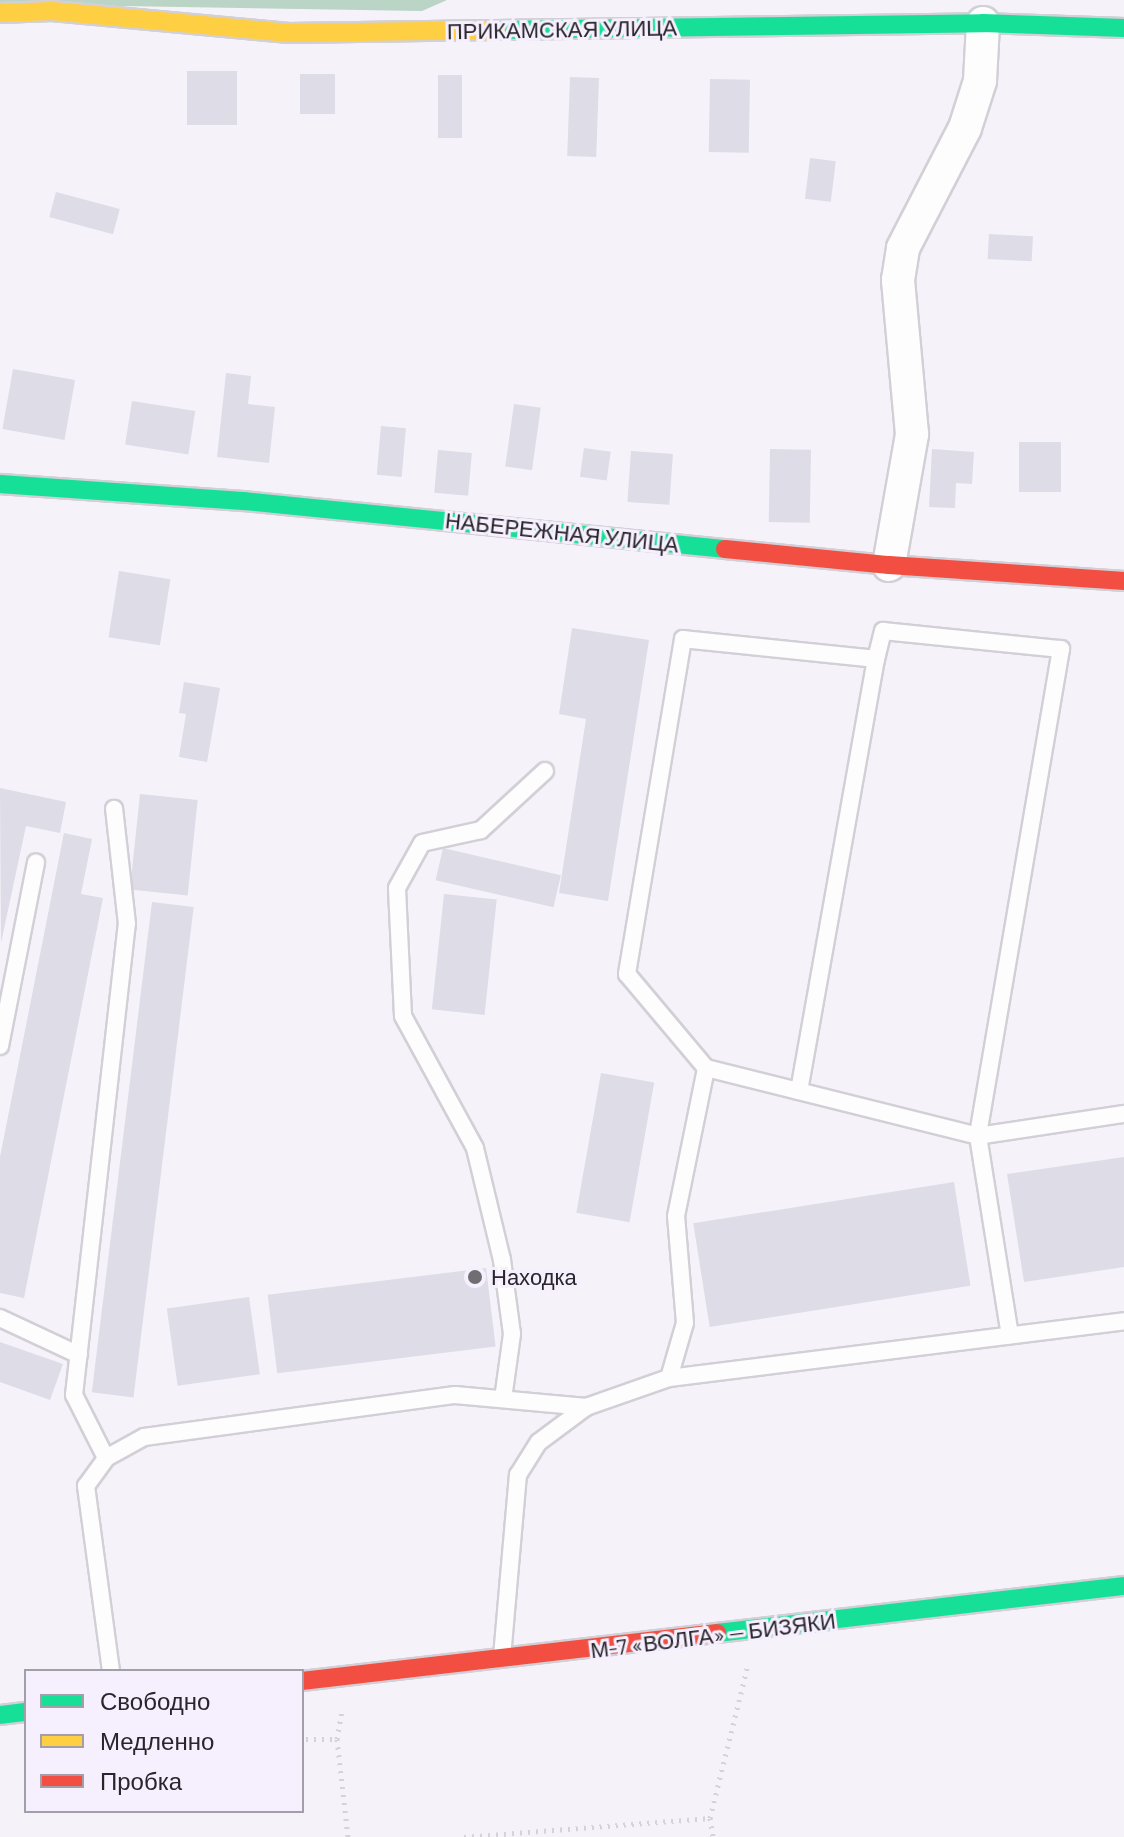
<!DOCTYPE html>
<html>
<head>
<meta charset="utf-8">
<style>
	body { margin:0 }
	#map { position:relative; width:1124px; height:1837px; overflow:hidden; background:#f6f2fa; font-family:Barlow,sans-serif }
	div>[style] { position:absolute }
	.forest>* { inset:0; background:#bad4c5 }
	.building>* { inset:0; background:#dddce7; transform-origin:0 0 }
	.path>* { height:5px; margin-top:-2.5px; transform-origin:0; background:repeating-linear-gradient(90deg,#d4d3d5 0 2px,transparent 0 8px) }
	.roads { filter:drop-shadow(2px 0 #d3cfd6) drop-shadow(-2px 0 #d3cfd6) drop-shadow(0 2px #d3cfd6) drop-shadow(0 -2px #d3cfd6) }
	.lane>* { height:16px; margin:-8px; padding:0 8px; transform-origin:8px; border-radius:8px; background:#fefdfe }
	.street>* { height:32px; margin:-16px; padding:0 16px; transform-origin:16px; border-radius:16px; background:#fefdfe }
	.fast>* { height:18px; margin:-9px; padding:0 9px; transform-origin:9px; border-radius:9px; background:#16e098 }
	.slow>* { height:18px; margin:-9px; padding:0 9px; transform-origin:9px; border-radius:9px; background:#ffcf43 }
	.jam>* { height:18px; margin:-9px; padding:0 9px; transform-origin:9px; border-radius:9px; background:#f24e42 }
	.dots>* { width:22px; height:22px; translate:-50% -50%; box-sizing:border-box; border:4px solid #f6effd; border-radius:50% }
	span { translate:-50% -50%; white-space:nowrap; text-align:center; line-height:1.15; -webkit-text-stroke:6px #f6effd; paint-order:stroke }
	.street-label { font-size:22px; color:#28252b }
	.poi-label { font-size:22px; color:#28252b }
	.left { translate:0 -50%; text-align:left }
	.legend { position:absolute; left:24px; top:1669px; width:280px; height:144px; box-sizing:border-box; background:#f6effd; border:2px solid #a49ea9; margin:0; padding:10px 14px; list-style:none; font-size:24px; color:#28252b }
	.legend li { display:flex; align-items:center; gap:16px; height:40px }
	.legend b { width:40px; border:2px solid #a49ea9 }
</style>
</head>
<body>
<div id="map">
	<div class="forest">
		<div style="clip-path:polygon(0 0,447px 0,422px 11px,0 4px)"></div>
	</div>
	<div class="building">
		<div style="left:187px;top:71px;width:50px;height:54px"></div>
		<div style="left:300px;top:74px;width:35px;height:40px"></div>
		<div style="left:438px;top:75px;width:24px;height:63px"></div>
		<div style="left:570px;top:77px;width:29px;height:79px;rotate:2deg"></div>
		<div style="left:710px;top:79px;width:40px;height:73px;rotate:1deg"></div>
		<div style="left:810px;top:158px;width:26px;height:41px;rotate:7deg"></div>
		<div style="left:56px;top:192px;width:66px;height:26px;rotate:15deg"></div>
		<div style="left:989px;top:234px;width:44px;height:25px;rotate:3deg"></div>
		<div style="left:13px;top:369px;width:63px;height:61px;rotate:10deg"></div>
		<div style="clip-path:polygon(226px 373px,251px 376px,248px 404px,275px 407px,269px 463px,217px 457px)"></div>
		<div style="left:132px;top:401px;width:64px;height:44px;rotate:9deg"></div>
		<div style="left:514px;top:404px;width:27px;height:63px;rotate:8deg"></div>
		<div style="left:381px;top:426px;width:25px;height:49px;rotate:5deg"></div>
		<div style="left:1019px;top:442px;width:42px;height:50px"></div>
		<div style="left:584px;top:448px;width:27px;height:29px;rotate:8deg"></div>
		<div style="left:770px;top:449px;width:41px;height:73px;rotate:1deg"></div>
		<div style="clip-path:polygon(932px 449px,974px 452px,972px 484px,956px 483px,955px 508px,929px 507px)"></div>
		<div style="left:438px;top:450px;width:34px;height:43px;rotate:5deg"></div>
		<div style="left:631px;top:451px;width:42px;height:51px;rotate:4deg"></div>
		<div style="left:119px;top:571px;width:52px;height:67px;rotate:9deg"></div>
		<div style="clip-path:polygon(572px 628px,649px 640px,608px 901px,559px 893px,586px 719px,559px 714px)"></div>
		<div style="clip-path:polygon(184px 682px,220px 688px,207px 762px,179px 757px,186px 714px,179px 713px)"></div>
		<div style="clip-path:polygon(0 788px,66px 802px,60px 833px,26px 826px,1px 943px)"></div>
		<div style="left:140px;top:794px;width:58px;height:96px;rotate:6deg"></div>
		<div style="clip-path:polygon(64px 833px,92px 839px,81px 894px,103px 898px,24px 1298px,0 1293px,0 1157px)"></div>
		<div style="left:443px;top:848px;width:121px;height:33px;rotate:13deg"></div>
		<div style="left:444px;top:894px;width:53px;height:116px;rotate:6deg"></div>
		<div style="left:152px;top:902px;width:42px;height:494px;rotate:7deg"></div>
		<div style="left:601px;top:1073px;width:54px;height:142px;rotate:10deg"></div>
		<div style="clip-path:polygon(1124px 1157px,1124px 1267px,1024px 1282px,1007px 1174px)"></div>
		<div style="left:954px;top:1182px;width:105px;height:264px;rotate:81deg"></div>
		<div style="left:486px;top:1268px;width:79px;height:220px;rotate:83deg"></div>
		<div style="left:249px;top:1297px;width:78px;height:83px;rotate:82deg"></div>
		<div style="clip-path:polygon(0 1342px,63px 1364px,50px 1400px,0 1382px)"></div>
	</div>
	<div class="path">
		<div style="left:306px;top:1739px;width:31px"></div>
		<div style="left:337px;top:1739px;width:99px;rotate:83.6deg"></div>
		<div style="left:337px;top:1739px;width:27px;rotate:-80deg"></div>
		<div style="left:710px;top:1818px;width:159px;rotate:-76.1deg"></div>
		<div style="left:464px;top:1837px;width:247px;rotate:-4.4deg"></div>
		<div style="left:710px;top:1818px;width:19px;rotate:81deg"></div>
	</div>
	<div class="roads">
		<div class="lane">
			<div style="left:876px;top:659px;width:29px;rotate:-76deg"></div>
			<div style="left:883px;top:631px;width:179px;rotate:5.8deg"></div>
			<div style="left:1061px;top:649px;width:494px;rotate:99.7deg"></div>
			<div style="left:978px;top:1136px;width:148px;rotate:-8.6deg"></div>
			<div style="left:0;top:1046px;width:187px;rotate:-78.9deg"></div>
			<div style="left:799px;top:1091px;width:439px;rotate:-79.9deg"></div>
			<div style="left:876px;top:659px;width:194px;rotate:-174.1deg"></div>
			<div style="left:683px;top:639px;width:340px;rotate:99.5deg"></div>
			<div style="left:627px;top:974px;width:123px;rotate:50deg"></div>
			<div style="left:706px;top:1068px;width:280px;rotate:14deg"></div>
			<div style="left:978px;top:1136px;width:202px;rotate:80.9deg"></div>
			<div style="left:0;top:1318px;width:87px;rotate:25.1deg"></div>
			<div style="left:669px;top:1378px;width:57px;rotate:-73.8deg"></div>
			<div style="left:685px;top:1323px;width:107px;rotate:-94.8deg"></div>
			<div style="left:676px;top:1216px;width:151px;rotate:-78.5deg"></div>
			<div style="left:503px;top:1399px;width:66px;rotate:-82.1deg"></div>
			<div style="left:512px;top:1334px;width:75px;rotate:-97.7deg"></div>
			<div style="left:502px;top:1260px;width:115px;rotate:-103.6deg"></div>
			<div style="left:475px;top:1148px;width:150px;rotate:-118.6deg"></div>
			<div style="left:403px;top:1016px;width:128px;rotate:-92.7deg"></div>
			<div style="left:397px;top:888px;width:51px;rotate:-60.9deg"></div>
			<div style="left:422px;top:843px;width:60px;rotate:-12.4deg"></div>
			<div style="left:481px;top:830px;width:87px;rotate:-42.7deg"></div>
			<div style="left:106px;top:1458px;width:71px;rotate:-116.9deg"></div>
			<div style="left:74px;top:1395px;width:474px;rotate:-83.6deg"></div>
			<div style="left:127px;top:924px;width:116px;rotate:-96.4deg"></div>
			<div style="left:502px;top:1657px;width:183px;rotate:-85deg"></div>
			<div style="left:518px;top:1475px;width:39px;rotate:-58deg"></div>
			<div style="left:539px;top:1442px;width:59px;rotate:-36.7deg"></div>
			<div style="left:586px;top:1407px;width:88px;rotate:-19.3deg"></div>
			<div style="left:669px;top:1378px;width:459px;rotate:-7.1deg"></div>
			<div style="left:111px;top:1671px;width:187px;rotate:-97.7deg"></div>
			<div style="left:86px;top:1486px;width:34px;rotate:-54deg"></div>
			<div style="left:106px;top:1458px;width:43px;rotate:-28.9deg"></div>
			<div style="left:144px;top:1437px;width:314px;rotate:-7.7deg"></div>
			<div style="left:455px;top:1395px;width:132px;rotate:5.2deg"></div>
		</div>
		<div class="street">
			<div style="left:889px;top:565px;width:133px;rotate:-80deg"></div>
			<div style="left:912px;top:434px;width:155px;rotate:-95.2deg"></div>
			<div style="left:898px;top:280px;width:32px;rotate:-81deg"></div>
			<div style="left:903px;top:248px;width:135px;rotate:-62.7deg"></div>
			<div style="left:965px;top:128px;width:49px;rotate:-72.3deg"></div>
			<div style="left:980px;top:81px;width:58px;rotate:-87deg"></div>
		</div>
		<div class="fast">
			<div style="left:496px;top:30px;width:487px;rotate:-0.8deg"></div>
			<div style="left:983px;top:23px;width:141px;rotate:2deg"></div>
			<div style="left:0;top:484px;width:245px;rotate:4deg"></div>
			<div style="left:244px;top:501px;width:483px;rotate:5.7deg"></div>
			<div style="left:717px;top:1633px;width:410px;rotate:-6.6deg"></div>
			<div style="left:0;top:1715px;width:26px;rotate:-7deg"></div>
		</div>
		<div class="slow">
			<div style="left:0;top:13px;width:52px;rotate:-2.2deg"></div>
			<div style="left:52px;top:11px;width:238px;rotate:5.3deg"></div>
			<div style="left:289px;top:33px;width:207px;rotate:-0.8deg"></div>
		</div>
		<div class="jam">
			<div style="left:725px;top:549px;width:165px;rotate:5.6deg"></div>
			<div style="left:889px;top:565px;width:236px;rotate:3.9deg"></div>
			<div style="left:302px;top:1681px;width:418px;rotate:-6.6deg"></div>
		</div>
	</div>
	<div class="dots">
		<div style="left:475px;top:1277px;background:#706d73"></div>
	</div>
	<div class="street-label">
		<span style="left:562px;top:29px;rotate:-1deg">ПРИКАМСКАЯ УЛИЦА</span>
		<span style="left:562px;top:532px;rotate:6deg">НАБЕРЕЖНАЯ УЛИЦА</span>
		<span style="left:713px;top:1635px;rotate:-7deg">М-7 «ВОЛГА» — БИЗЯКИ</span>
	</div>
	<div class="poi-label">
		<span class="left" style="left:491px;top:1277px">Находка</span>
	</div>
	<ul class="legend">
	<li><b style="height:10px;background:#16e098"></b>Свободно</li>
	<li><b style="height:10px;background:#ffcf43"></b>Медленно</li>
	<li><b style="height:10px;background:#f24e42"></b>Пробка</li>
	</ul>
</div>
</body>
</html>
